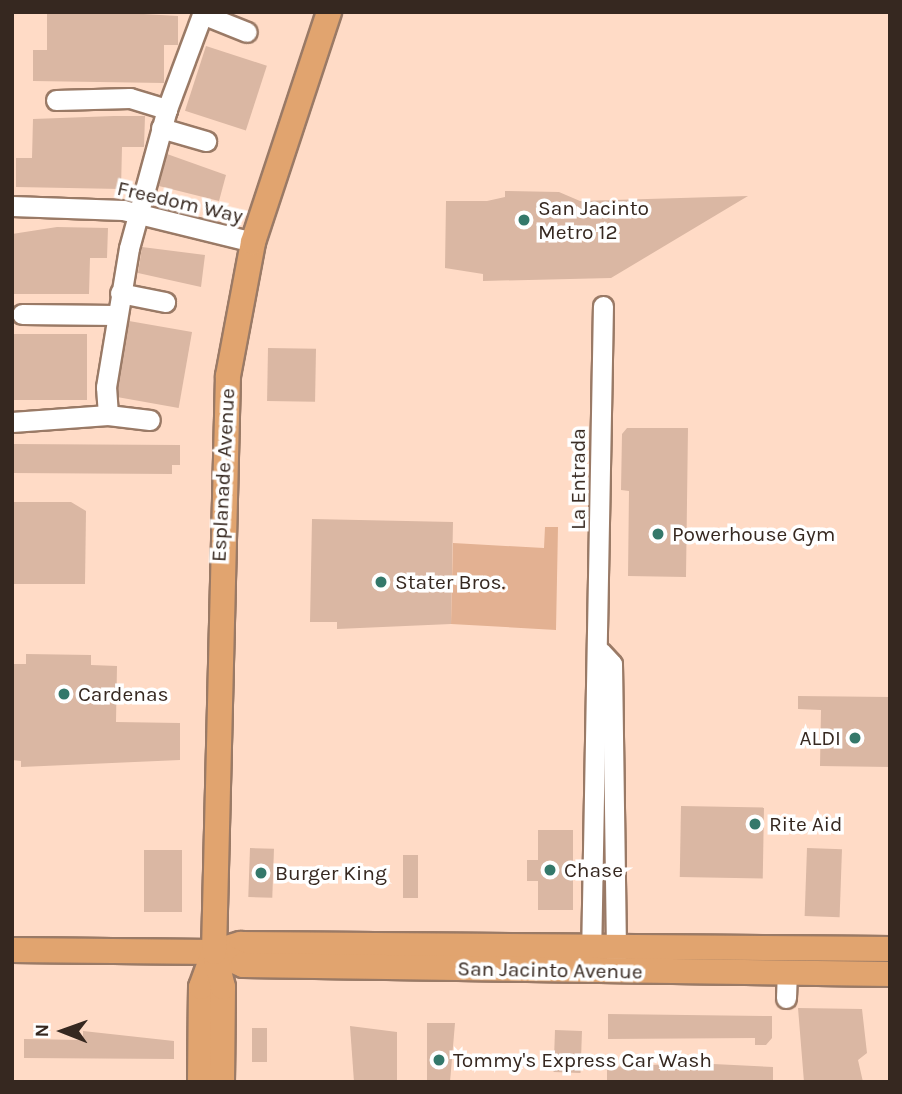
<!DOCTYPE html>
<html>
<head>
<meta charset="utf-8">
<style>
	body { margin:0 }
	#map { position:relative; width:902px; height:1094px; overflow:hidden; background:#ffdbc6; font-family:Karla,sans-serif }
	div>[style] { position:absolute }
	.green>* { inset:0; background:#e3b192 }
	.building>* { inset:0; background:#dab7a3; transform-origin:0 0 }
	.roads { filter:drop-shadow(2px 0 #9a7a66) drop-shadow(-2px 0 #9a7a66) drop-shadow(0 2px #9a7a66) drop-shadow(0 -2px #9a7a66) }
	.minor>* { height:19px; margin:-9.5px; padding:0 9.5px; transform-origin:9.5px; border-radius:9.5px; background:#fff }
	.major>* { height:24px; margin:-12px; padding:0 12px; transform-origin:12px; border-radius:12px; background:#e1a46f }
	.dots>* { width:19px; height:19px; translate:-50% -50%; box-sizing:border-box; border:4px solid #fff; border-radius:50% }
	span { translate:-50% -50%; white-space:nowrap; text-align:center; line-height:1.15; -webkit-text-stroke:7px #fff; paint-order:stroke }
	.street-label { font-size:21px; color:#362820 }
	.poi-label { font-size:21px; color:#362820 }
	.left { translate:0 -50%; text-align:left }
	.right { translate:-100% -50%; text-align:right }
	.frame { position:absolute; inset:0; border:14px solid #362820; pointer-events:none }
	.north { position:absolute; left:28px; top:996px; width:70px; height:70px; -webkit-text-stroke:5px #fff; paint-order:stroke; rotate:271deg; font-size:19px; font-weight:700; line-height:28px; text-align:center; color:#362820 }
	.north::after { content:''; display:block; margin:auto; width:24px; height:32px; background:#362820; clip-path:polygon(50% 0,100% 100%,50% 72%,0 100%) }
</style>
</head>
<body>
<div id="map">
	<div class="green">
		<div style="clip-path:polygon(545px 527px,558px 527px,556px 630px,451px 624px,453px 543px,544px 548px)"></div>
	</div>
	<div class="building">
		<div style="clip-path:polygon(126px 13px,178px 16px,178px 45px,164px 45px,164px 83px,33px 81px,33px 50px,47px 50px,47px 14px)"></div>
		<div style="left:206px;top:46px;width:64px;height:68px;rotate:18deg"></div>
		<div style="clip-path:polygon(114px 116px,145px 116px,144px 147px,122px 147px,121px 189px,16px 187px,16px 158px,32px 158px,33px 119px)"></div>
		<div style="clip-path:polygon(167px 154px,226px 175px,219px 201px,159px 186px)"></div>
		<div style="clip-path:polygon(505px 191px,559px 192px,580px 201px,748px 196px,611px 278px,483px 281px,483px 274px,445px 268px,446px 201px,487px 201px,505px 197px)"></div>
		<div style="clip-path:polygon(57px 227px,108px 228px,107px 258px,90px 258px,89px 294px,12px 294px,12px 234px)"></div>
		<div style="clip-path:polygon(142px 247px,205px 255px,201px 287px,138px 273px)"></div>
		<div style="left:129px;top:321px;width:64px;height:77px;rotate:10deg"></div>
		<div style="left:12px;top:334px;width:75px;height:66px"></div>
		<div style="left:268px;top:348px;width:48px;height:53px;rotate:1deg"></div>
		<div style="clip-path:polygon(627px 428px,688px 428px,686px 577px,628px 576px,629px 491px,621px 490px,622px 434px)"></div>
		<div style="clip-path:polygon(12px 444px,180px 445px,180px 465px,172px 465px,172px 474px,12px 473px)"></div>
		<div style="clip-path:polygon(12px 502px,71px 502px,86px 511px,85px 584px,12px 584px)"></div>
		<div style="clip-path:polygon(312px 519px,453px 522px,451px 624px,337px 629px,337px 622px,310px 622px)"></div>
		<div style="clip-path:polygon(26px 654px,91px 655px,91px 665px,117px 666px,116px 722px,180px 723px,180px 760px,21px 767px,21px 761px,12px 760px,12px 664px,26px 664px)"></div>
		<div style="clip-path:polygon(798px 696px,890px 697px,890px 767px,820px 766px,821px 710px,798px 709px)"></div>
		<div style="left:681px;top:806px;width:83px;height:71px;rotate:1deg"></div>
		<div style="clip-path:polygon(538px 830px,573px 830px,573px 910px,538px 910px,538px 881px,527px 881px,527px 860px,538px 860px)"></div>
		<div style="left:250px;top:848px;width:24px;height:49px;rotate:2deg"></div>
		<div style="left:807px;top:848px;width:35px;height:68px;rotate:2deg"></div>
		<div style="left:144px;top:850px;width:38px;height:62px"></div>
		<div style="left:418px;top:855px;width:43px;height:15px;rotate:90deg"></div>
		<div style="clip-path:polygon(798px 1008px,862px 1009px,867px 1053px,858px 1060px,863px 1082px,804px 1082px)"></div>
		<div style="clip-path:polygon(608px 1014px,772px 1016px,772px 1038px,766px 1045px,755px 1045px,755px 1038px,608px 1039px)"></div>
		<div style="clip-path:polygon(427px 1023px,455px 1023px,450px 1082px,427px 1082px)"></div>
		<div style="clip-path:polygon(350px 1026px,397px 1032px,397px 1082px,354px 1082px)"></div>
		<div style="left:267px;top:1028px;width:34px;height:15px;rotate:90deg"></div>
		<div style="left:555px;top:1030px;width:27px;height:42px;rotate:2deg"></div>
		<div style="clip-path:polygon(83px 1031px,174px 1041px,174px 1059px,24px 1058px,24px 1039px,83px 1040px)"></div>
		<div style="clip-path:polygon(693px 1063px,773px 1067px,773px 1082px,607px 1082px,607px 1067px)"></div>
	</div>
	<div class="roads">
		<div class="minor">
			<div style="left:202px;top:14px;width:48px;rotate:21.8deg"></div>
			<div style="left:56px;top:100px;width:74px;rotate:-1.5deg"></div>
			<div style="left:130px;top:98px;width:39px;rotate:17deg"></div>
			<div style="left:161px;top:128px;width:47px;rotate:16.1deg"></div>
			<div style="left:12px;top:206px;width:111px;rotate:2.1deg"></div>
			<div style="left:123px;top:210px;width:134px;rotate:13.8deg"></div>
			<div style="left:120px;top:293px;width:46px;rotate:11.3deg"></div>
			<div style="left:22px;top:314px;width:94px;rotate:0.6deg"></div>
			<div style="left:108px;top:415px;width:28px;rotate:-94deg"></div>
			<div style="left:106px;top:387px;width:141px;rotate:-80.6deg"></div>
			<div style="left:129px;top:248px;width:144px;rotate:-74.7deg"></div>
			<div style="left:167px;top:109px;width:103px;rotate:-69.6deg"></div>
			<div style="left:12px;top:422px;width:96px;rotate:-4.2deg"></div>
			<div style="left:108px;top:415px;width:42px;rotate:6.8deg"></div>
			<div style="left:601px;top:652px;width:16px;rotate:47deg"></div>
			<div style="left:612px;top:664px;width:297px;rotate:89.2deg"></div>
			<div style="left:591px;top:959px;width:653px;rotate:-88.95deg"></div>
			<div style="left:786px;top:998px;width:24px;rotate:-88deg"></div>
		</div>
		<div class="major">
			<div style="left:12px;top:950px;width:202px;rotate:0.6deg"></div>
			<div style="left:214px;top:952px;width:28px;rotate:-17deg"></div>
			<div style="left:241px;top:944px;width:649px;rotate:0.44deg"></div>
			<div style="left:214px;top:952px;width:32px;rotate:24deg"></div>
			<div style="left:243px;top:965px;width:647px;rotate:0.8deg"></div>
			<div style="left:200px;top:1082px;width:95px;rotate:-89.4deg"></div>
			<div style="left:201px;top:987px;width:37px;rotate:-70deg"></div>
			<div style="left:222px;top:1082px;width:95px;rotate:-89.4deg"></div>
			<div style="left:223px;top:987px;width:36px;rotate:-104deg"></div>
			<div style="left:214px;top:952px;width:576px;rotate:-88.61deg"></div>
			<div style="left:228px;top:376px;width:136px;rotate:-79.4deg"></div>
			<div style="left:253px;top:242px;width:242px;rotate:-71.7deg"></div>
		</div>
	</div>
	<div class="dots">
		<div style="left:524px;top:220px;background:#34786a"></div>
		<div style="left:658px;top:534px;background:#34786a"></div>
		<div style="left:381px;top:582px;background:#34786a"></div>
		<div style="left:64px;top:694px;background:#34786a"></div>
		<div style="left:855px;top:738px;background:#34786a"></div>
		<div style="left:755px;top:824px;background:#34786a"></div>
		<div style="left:550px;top:870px;background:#34786a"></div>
		<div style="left:261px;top:873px;background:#34786a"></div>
		<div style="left:439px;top:1060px;background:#34786a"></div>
	</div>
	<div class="street-label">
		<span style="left:180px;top:202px;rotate:13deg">Freedom Way</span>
		<span style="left:223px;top:475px;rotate:-87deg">Esplanade Avenue</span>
		<span style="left:578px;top:479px;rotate:-90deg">La Entrada</span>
		<span style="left:550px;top:970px;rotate:1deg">San Jacinto Avenue</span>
	</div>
	<div class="poi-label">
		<span class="left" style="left:538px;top:220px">San Jacinto<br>Metro 12</span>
		<span class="left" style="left:672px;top:534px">Powerhouse Gym</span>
		<span class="left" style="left:395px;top:582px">Stater Bros.</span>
		<span class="left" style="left:78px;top:694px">Cardenas</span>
		<span class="right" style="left:841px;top:738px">ALDI</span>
		<span class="left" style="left:769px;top:824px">Rite Aid</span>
		<span class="left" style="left:564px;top:870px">Chase</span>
		<span class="left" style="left:275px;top:873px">Burger King</span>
		<span class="left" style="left:453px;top:1060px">Tommy's Express Car Wash</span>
	</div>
	<div class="frame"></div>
	<div class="north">N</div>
</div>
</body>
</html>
